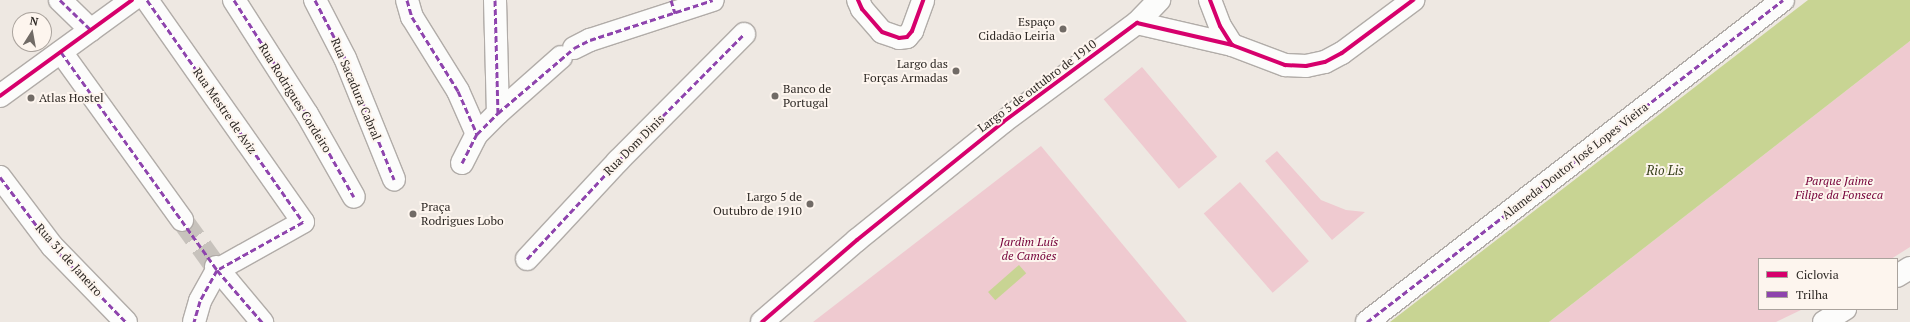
<!DOCTYPE html>
<html>
<head>
<meta charset="utf-8">
<style>
	body { margin:0 }
	#map { position:relative; width:1910px; height:322px; overflow:hidden; background:#eee8e2; font-family:"PT Serif",serif }
	div>[style] { position:absolute }
	.green>* { inset:0; background:#efcad0; transform-origin:0 0 }
	.water>* { inset:0; background:#c8d493; transform-origin:0 0 }
	.street-tunnel>* { height:22px; margin-top:-11px; transform-origin:0; background:repeating-linear-gradient(90deg,#c7c2bc 0 22px,transparent 0 33px) }
	.roads { filter:drop-shadow(1px 0 #b1aca8) drop-shadow(-1px 0 #b1aca8) drop-shadow(0 1px #b1aca8) drop-shadow(0 -1px #b1aca8) }
	.street>* { height:22px; margin:-11px; padding:0 11px; transform-origin:11px; border-radius:11px; background:#fcfcfb }
	.secondary>* { height:22px; margin:-11px; padding:0 11px; transform-origin:11px; border-radius:11px; background:#fcfcfb }
	.quiet>* { height:3px; margin-top:-1.5px; transform-origin:0; background:repeating-linear-gradient(90deg,#8e44ad 0 6px,transparent 0 9px) }
	.cycleway>* { height:4px; margin:-2px; padding:0 2px; transform-origin:2px; border-radius:2px; background:#d6006c }
	.dots>* { width:11px; height:11px; translate:-50% -50%; box-sizing:border-box; border:2px solid #fdf5ee; border-radius:50% }
	span { translate:-50% -50%; white-space:nowrap; text-align:center; line-height:1.15; -webkit-text-stroke:4px #fdf5ee; paint-order:stroke }
	.poi-label { font-size:12px; color:#2d2824 }
	.right { translate:-100% -50%; text-align:right }
	.left { translate:0 -50%; text-align:left }
	.street-label { font-size:12px; color:#2d2824 }
	.park-label { font-size:12px; color:#750039; font-style:italic }
	.water-label { font-size:13px; color:#39411c; font-style:italic }
	.legend { position:absolute; left:1758px; top:258px; width:140px; height:52px; box-sizing:border-box; background:#fdf5ee; border:1px solid #aaa39d; margin:0; padding:5px 7px; list-style:none; font-size:12px; color:#2d2824 }
	.legend li { display:flex; align-items:center; gap:8px; height:20px }
	.legend b { width:20px; border:1px solid #aaa39d }
	.north { position:absolute; left:12px; top:12px; width:40px; height:40px; box-sizing:border-box; background:#fdf5ee; border:1px solid #aaa39d; border-radius:50%; rotate:11deg; font-size:11px; font-weight:700; line-height:16px; text-align:center; color:#2d2824 }
	.north::after { content:''; display:block; margin:auto; width:14px; height:18px; background:#716b66; clip-path:polygon(50% 0,100% 100%,50% 72%,0 100%) }
</style>
</head>
<body>
<div id="map">
	<div class="green">
		<div style="clip-path:polygon(1910px 41px,1910px 247px,1891px 259px,1759px 259px,1759px 309px,1803px 309px,1776px 322px,1549px 322px)"></div>
		<div style="left:1142px;top:67px;width:117px;height:50px;rotate:50deg"></div>
		<div style="clip-path:polygon(1041px 146px,1187px 322px,813px 322px)"></div>
		<div style="clip-path:polygon(1277px 151px,1321px 200px,1346px 210px,1365px 212px,1332px 240px,1265px 161px)"></div>
		<div style="left:1240px;top:182px;width:105px;height:48px;rotate:49deg"></div>
	</div>
	<div class="water">
		<div style="clip-path:polygon(1808px 0,1910px 0,1910px 41px,1549px 322px,1390px 322px)"></div>
		<div style="left:1019px;top:265px;width:11px;height:41px;rotate:49deg"></div>
	</div>
	<div class="street-tunnel">
		<div style="left:182px;top:220px;width:58px;rotate:54.1deg"></div>
	</div>
	<div class="roads">
		<div class="street">
			<div style="left:60px;top:0;width:43px;rotate:44.1deg"></div>
			<div style="left:147px;top:0;width:271px;rotate:54.9deg"></div>
			<div style="left:303px;top:222px;width:98px;rotate:150.8deg"></div>
			<div style="left:217px;top:270px;width:35px;rotate:119deg"></div>
			<div style="left:200px;top:301px;width:22px;rotate:106deg"></div>
			<div style="left:234px;top:0;width:135px;rotate:57.4deg"></div>
			<div style="left:307px;top:114px;width:95px;rotate:60.5deg"></div>
			<div style="left:315px;top:0;width:65px;rotate:62.7deg"></div>
			<div style="left:345px;top:58px;width:131px;rotate:68deg"></div>
			<div style="left:407px;top:0;width:18px;rotate:74deg"></div>
			<div style="left:412px;top:17px;width:87px;rotate:58.1deg"></div>
			<div style="left:458px;top:91px;width:47px;rotate:66.2deg"></div>
			<div style="left:495px;top:0;width:113px;rotate:88.5deg"></div>
			<div style="left:858px;top:0;width:10px;rotate:66deg"></div>
			<div style="left:862px;top:9px;width:30px;rotate:49deg"></div>
			<div style="left:882px;top:32px;width:18px;rotate:19deg"></div>
			<div style="left:899px;top:38px;width:8px;rotate:-7deg"></div>
			<div style="left:907px;top:37px;width:8px;rotate:-50deg"></div>
			<div style="left:912px;top:31px;width:33px;rotate:-70deg"></div>
			<div style="left:574px;top:48px;width:18px;rotate:-27deg"></div>
			<div style="left:590px;top:40px;width:129px;rotate:-18deg"></div>
			<div style="left:61px;top:52px;width:207px;rotate:54.2deg"></div>
			<div style="left:0;top:96px;width:163px;rotate:-36deg"></div>
			<div style="left:462px;top:163px;width:33px;rotate:-63deg"></div>
			<div style="left:477px;top:134px;width:30px;rotate:-45deg"></div>
			<div style="left:498px;top:113px;width:84px;rotate:-41.6deg"></div>
			<div style="left:0;top:177px;width:86px;rotate:53deg"></div>
			<div style="left:52px;top:246px;width:106px;rotate:45.8deg"></div>
			<div style="left:527px;top:259px;width:134px;rotate:-47.1deg"></div>
			<div style="left:618px;top:161px;width:179px;rotate:-45.2deg"></div>
			<div style="left:216px;top:267px;width:72px;rotate:50.1deg"></div>
			<div style="left:1367px;top:322px;width:526px;rotate:-37.74deg"></div>
		</div>
		<div class="secondary">
			<div style="left:1210px;top:0;width:28px;rotate:69deg"></div>
			<div style="left:1220px;top:26px;width:22px;rotate:58deg"></div>
			<div style="left:1137px;top:23px;width:98px;rotate:13deg"></div>
			<div style="left:1232px;top:45px;width:57px;rotate:20.7deg"></div>
			<div style="left:1285px;top:65px;width:21px;rotate:3deg"></div>
			<div style="left:1306px;top:66px;width:19px;rotate:-12deg"></div>
			<div style="left:1325px;top:62px;width:19px;rotate:-28deg"></div>
			<div style="left:1342px;top:53px;width:89px;rotate:-36.7deg"></div>
			<div style="left:1897px;top:276px;width:15px;rotate:-32deg"></div>
			<div style="left:762px;top:322px;width:125px;rotate:-40.8deg"></div>
			<div style="left:857px;top:240px;width:188px;rotate:-38.9deg"></div>
			<div style="left:1003px;top:122px;width:167px;rotate:-36.5deg"></div>
			<div style="left:1137px;top:23px;width:32px;rotate:-46deg"></div>
			<div style="left:1824px;top:322px;width:25px;rotate:-32deg"></div>
		</div>
	</div>
	<div class="quiet">
		<div style="left:60px;top:0;width:43px;rotate:44.1deg"></div>
		<div style="left:147px;top:0;width:271px;rotate:54.9deg"></div>
		<div style="left:303px;top:222px;width:98px;rotate:150.8deg"></div>
		<div style="left:217px;top:270px;width:35px;rotate:119deg"></div>
		<div style="left:200px;top:301px;width:22px;rotate:106deg"></div>
		<div style="left:234px;top:0;width:135px;rotate:57.4deg"></div>
		<div style="left:307px;top:114px;width:95px;rotate:60.5deg"></div>
		<div style="left:315px;top:0;width:65px;rotate:62.7deg"></div>
		<div style="left:345px;top:58px;width:131px;rotate:68deg"></div>
		<div style="left:407px;top:0;width:18px;rotate:74deg"></div>
		<div style="left:412px;top:17px;width:87px;rotate:58.1deg"></div>
		<div style="left:458px;top:91px;width:47px;rotate:66.2deg"></div>
		<div style="left:495px;top:0;width:113px;rotate:88.5deg"></div>
		<div style="left:671px;top:0;width:14px;rotate:73deg"></div>
		<div style="left:61px;top:52px;width:268px;rotate:54.4deg"></div>
		<div style="left:217px;top:270px;width:69px;rotate:49.1deg"></div>
		<div style="left:462px;top:163px;width:33px;rotate:-63deg"></div>
		<div style="left:477px;top:134px;width:30px;rotate:-45deg"></div>
		<div style="left:498px;top:113px;width:100px;rotate:-40.5deg"></div>
		<div style="left:574px;top:48px;width:18px;rotate:-27deg"></div>
		<div style="left:590px;top:40px;width:129px;rotate:-18deg"></div>
		<div style="left:0;top:177px;width:86px;rotate:53deg"></div>
		<div style="left:52px;top:246px;width:106px;rotate:45.8deg"></div>
		<div style="left:527px;top:259px;width:134px;rotate:-47.1deg"></div>
		<div style="left:618px;top:161px;width:179px;rotate:-45.2deg"></div>
		<div style="left:1367px;top:322px;width:526px;rotate:-37.74deg"></div>
	</div>
	<div class="cycleway">
		<div style="left:858px;top:0;width:10px;rotate:66deg"></div>
		<div style="left:862px;top:9px;width:30px;rotate:49deg"></div>
		<div style="left:882px;top:32px;width:18px;rotate:19deg"></div>
		<div style="left:899px;top:38px;width:8px;rotate:-7deg"></div>
		<div style="left:907px;top:37px;width:8px;rotate:-50deg"></div>
		<div style="left:912px;top:31px;width:33px;rotate:-70deg"></div>
		<div style="left:1210px;top:0;width:28px;rotate:69deg"></div>
		<div style="left:1220px;top:26px;width:22px;rotate:58deg"></div>
		<div style="left:0;top:96px;width:163px;rotate:-36deg"></div>
		<div style="left:762px;top:322px;width:125px;rotate:-40.8deg"></div>
		<div style="left:857px;top:240px;width:188px;rotate:-38.9deg"></div>
		<div style="left:1003px;top:122px;width:167px;rotate:-36.5deg"></div>
		<div style="left:1137px;top:23px;width:98px;rotate:13deg"></div>
		<div style="left:1232px;top:45px;width:57px;rotate:20.7deg"></div>
		<div style="left:1285px;top:65px;width:21px;rotate:3deg"></div>
		<div style="left:1306px;top:66px;width:19px;rotate:-12deg"></div>
		<div style="left:1325px;top:62px;width:19px;rotate:-28deg"></div>
		<div style="left:1342px;top:53px;width:89px;rotate:-36.7deg"></div>
	</div>
	<div class="dots">
		<div style="left:1063px;top:29px;background:#716b66"></div>
		<div style="left:956px;top:71px;background:#716b66"></div>
		<div style="left:775px;top:96px;background:#716b66"></div>
		<div style="left:31px;top:98px;background:#716b66"></div>
		<div style="left:810px;top:204px;background:#716b66"></div>
		<div style="left:413px;top:214px;background:#716b66"></div>
	</div>
	<div class="poi-label">
		<span class="right" style="left:1055px;top:29px">Espaço<br>Cidadão Leiria</span>
		<span class="right" style="left:948px;top:71px">Largo das<br>Forças Armadas</span>
		<span class="left" style="left:783px;top:96px">Banco de<br>Portugal</span>
		<span class="left" style="left:39px;top:98px">Atlas Hostel</span>
		<span class="right" style="left:802px;top:204px">Largo 5 de<br>Outubro de 1910</span>
		<span class="left" style="left:421px;top:214px">Praça<br>Rodrigues Lobo</span>
	</div>
	<div class="street-label">
		<span style="left:1037px;top:86px;rotate:-37deg">Largo 5 de outubro de 1910</span>
		<span style="left:356px;top:89px;rotate:67deg">Rua Sacadura Cabral</span>
		<span style="left:295px;top:98px;rotate:58deg">Rua Rodrigues Cordeiro</span>
		<span style="left:225px;top:111px;rotate:55deg">Rua Mestre de Aviz</span>
		<span style="left:634px;top:145px;rotate:-45deg">Rua Dom Dinis</span>
		<span style="left:1575px;top:161px;rotate:-38deg">Alameda Doutor José Lopes Vieira</span>
		<span style="left:69px;top:260px;rotate:48deg">Rua 31 de Janeiro</span>
	</div>
	<div class="park-label">
		<span style="left:1839px;top:188px">Parque Jaime<br>Filipe da Fonseca</span>
		<span style="left:1029px;top:249px">Jardim Luís<br>de Camões</span>
	</div>
	<div class="water-label">
		<span style="left:1665px;top:170px">Rio Lis</span>
	</div>
	<ul class="legend">
	<li><b style="height:5px;background:#d6006c"></b>Ciclovia</li>
	<li><b style="height:5px;background:#8e44ad"></b>Trilha</li>
	</ul>
	<div class="north">N</div>
</div>
</body>
</html>
